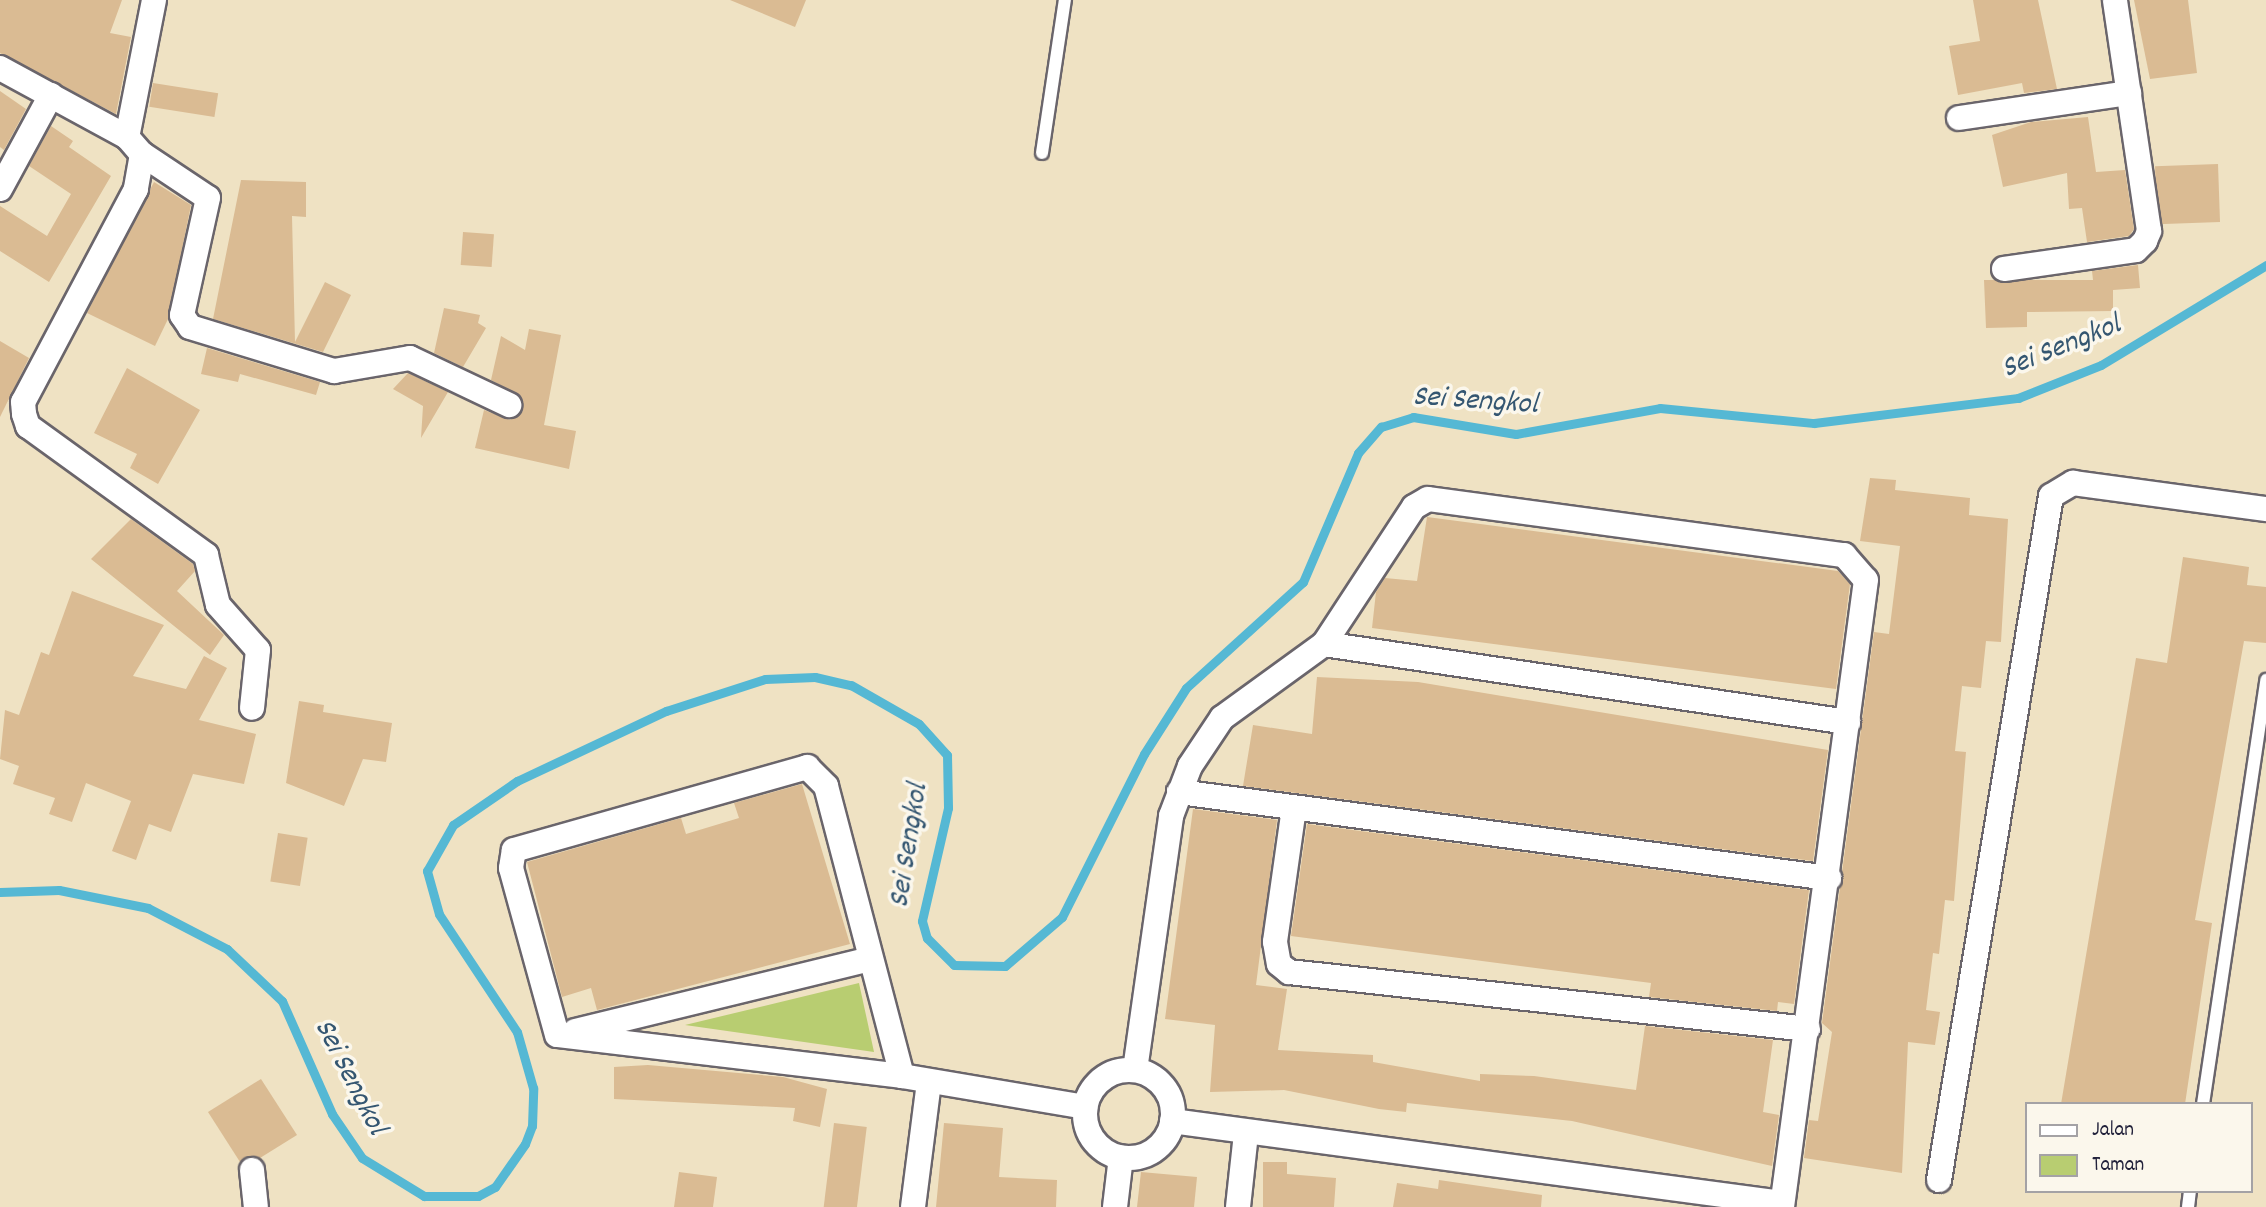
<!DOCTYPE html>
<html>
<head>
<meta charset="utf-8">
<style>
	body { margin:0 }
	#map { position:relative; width:2266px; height:1207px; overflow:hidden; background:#efe2c3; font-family:Dekko,sans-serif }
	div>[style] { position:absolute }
	.green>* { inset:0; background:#b8cd71 }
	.stream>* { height:9px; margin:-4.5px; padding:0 4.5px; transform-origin:4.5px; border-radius:4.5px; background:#55b8d4 }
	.building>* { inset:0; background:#dabb93; transform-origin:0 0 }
	.roads { filter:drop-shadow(2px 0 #6a656b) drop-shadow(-2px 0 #6a656b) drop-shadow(0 2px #6a656b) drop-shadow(0 -2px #6a656b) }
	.service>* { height:12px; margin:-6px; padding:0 6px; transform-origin:6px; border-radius:6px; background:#fff }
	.minor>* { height:24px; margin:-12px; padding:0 12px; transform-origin:12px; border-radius:12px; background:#fff }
	.minor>.ring { margin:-12px; padding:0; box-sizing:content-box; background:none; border:24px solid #fff; border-radius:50% }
	span { translate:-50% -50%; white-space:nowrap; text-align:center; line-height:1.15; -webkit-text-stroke:7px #fbf7ec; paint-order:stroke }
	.water-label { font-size:30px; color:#345671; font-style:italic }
	.legend { position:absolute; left:2025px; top:1102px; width:228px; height:91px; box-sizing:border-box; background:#fbf7ec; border:2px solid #a4a2a5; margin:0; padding:9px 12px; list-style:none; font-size:21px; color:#22223b }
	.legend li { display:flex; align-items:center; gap:14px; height:35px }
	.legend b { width:35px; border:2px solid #a4a2a5 }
</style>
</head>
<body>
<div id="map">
	<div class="green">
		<div style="clip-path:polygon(859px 983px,874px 1052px,685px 1025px)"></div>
	</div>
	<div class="stream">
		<div style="left:0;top:892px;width:59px;rotate:-1.9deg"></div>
		<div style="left:59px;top:890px;width:91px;rotate:11.4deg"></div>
		<div style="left:148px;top:908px;width:89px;rotate:27.4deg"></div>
		<div style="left:227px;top:949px;width:76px;rotate:43.4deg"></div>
		<div style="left:282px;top:1001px;width:124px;rotate:66.1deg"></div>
		<div style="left:332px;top:1114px;width:53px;rotate:55.7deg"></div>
		<div style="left:362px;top:1158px;width:73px;rotate:31.5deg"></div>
		<div style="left:424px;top:1196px;width:54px"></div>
		<div style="left:478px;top:1196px;width:19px;rotate:-28deg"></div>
		<div style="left:495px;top:1187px;width:52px;rotate:-55.1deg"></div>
		<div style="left:525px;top:1144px;width:19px;rotate:-69deg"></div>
		<div style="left:532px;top:1126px;width:38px;rotate:-88deg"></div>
		<div style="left:533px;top:1088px;width:58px;rotate:-105.9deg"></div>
		<div style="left:517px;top:1032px;width:141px;rotate:-123.5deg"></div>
		<div style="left:439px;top:914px;width:45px;rotate:-105.6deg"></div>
		<div style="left:427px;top:871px;width:53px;rotate:-60.5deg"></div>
		<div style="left:453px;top:825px;width:78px;rotate:-34.5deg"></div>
		<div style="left:517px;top:781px;width:165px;rotate:-25.2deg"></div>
		<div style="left:666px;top:711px;width:104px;rotate:-17.9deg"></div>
		<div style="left:765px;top:679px;width:50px;rotate:-2.3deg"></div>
		<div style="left:815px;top:677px;width:37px;rotate:13deg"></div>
		<div style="left:851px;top:685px;width:78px;rotate:29.8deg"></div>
		<div style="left:919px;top:724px;width:42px;rotate:47.9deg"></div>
		<div style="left:947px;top:755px;width:53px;rotate:88.9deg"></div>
		<div style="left:948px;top:808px;width:116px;rotate:103deg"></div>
		<div style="left:922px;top:921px;width:18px;rotate:74deg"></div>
		<div style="left:927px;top:938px;width:38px;rotate:45deg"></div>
		<div style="left:954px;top:965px;width:51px;rotate:1.1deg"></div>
		<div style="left:1005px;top:966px;width:75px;rotate:-40.7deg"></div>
		<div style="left:1062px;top:917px;width:182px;rotate:-63.3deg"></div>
		<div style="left:1144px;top:754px;width:78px;rotate:-57.5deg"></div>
		<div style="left:1186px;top:688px;width:158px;rotate:-42.2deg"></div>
		<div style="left:1303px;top:582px;width:140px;rotate:-66.9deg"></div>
		<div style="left:1358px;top:453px;width:35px;rotate:-49deg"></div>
		<div style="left:1381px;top:427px;width:34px;rotate:-17deg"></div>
		<div style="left:1413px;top:417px;width:104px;rotate:9.4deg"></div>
		<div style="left:1516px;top:434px;width:146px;rotate:-10.2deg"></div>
		<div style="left:1660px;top:408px;width:155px;rotate:5.6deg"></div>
		<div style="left:1814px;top:423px;width:206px;rotate:-7deg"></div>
		<div style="left:2018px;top:398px;width:89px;rotate:-21.7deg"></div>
		<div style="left:2101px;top:365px;width:193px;rotate:-31.2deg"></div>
	</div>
	<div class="building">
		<div style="clip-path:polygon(0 0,122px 0,110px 33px,131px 37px,116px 114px,0 53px)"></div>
		<div style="clip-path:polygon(730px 0,806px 0,795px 27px)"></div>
		<div style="clip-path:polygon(1973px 0,2038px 0,2057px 89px,2024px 93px,2022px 83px,1958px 95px,1949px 46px,1980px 41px)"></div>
		<div style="clip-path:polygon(2134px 0,2188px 0,2197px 73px,2150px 79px)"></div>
		<div style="left:153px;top:83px;width:66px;height:24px;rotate:9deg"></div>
		<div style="clip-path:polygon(0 91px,26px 109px,4px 150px,0 147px)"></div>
		<div style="clip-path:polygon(2088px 117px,2096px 172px,2125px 170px,2134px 229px,2129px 236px,2087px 242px,2082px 208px,2069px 209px,2067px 173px,2003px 187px,1992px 135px,2031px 122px)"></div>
		<div style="clip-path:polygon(51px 126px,73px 141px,69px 147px,111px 176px,49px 282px,0 251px,0 206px,47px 236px,71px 194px,29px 166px)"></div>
		<div style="left:2218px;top:164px;width:58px;height:63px;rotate:88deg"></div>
		<div style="clip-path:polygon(241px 180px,306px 182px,306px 217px,292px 216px,295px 342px,325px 282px,351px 295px,323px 352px,213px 319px)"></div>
		<div style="clip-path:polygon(154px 182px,191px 205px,168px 319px,155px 346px,87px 313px)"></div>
		<div style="left:463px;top:232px;width:31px;height:33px;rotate:4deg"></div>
		<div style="clip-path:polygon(2138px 265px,2140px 288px,2113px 290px,2113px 311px,2027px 312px,2027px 327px,1986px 328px,1984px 280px,2093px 280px,2092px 271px)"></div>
		<div style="clip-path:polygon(444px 308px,480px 315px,478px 323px,486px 328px,463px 367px,434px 353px)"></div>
		<div style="clip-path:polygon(529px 329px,561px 335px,544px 425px,576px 431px,569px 469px,475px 448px,484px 410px,510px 420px,523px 411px,521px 396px,491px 380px,501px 336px,525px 350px)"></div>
		<div style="clip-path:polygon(0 341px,29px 358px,0 417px)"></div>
		<div style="clip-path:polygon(207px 348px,320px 382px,316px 395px,240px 374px,238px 382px,201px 374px)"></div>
		<div style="clip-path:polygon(127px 368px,200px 410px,158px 484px,130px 468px,137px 454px,94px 433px)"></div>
		<div style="clip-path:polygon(408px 373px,448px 392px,421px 438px,423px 406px,393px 389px)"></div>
		<div style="clip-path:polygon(1870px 478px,1896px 480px,1895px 490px,1970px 498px,1969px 515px,2008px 519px,2001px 642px,1986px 641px,1981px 688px,1962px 686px,1955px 751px,1966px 752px,1954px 901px,1945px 900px,1939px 954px,1933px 953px,1926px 1010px,1940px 1012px,1935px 1045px,1908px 1042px,1902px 1173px,1804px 1158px,1809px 1120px,1818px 1121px,1832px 1032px,1822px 1023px,1874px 632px,1889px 634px,1900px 546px,1860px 541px)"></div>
		<div style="clip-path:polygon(1427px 517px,1838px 571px,1850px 584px,1836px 689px,1372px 628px,1376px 592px,1385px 578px,1417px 581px)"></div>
		<div style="clip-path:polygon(131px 519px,193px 564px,195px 571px,177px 591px,224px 635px,210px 655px,91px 559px)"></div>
		<div style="clip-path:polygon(2183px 557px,2249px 567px,2247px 585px,2266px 587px,2266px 643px,2244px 641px,2195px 920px,2212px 923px,2185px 1104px,2061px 1104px,2136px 658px,2167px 663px)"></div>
		<div style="clip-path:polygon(72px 591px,164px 625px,133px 676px,186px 689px,204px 656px,227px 668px,199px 720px,256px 734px,244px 784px,193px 774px,171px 832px,149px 824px,136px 860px,112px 851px,131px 801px,86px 783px,72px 822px,49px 814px,55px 798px,13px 784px,19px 766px,0 759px,5px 710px,19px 715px,41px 652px,49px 655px)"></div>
		<div style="clip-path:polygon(1317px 677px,1418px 682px,1828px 750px,1813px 861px,1243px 786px,1253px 725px,1312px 734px)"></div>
		<div style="clip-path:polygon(299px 701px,324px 705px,323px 712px,392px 723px,386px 762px,363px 759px,344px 806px,286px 783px)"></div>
		<div style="clip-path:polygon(802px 784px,850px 944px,597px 1010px,591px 988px,562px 997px,527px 862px,681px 818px,686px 834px,739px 818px,734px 803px)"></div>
		<div style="clip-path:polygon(1193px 809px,1277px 820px,1256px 985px,1287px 989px,1278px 1050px,1373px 1055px,1373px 1062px,1480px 1081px,1480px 1074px,1534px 1076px,1636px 1090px,1645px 1026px,1773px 1040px,1763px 1112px,1779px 1115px,1772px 1166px,1572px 1121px,1407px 1103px,1406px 1112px,1379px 1109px,1284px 1090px,1210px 1092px,1215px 1025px,1165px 1019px)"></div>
		<div style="clip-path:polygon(1307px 824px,1809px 890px,1794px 1004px,1778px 1002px,1777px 1011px,1649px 997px,1651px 983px,1291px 936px)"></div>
		<div style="left:278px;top:833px;width:30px;height:49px;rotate:9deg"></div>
		<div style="clip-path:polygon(648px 1065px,783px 1077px,827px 1089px,820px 1127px,793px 1121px,795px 1108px,614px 1099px,614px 1067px)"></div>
		<div style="clip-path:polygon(261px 1079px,297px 1135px,260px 1158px,240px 1162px,208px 1112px)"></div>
		<div style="left:834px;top:1123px;width:33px;height:85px;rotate:7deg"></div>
		<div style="clip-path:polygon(944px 1123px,1003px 1128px,999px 1177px,1057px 1180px,1056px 1207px,936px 1207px)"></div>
		<div style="clip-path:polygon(1263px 1162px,1287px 1162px,1287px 1174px,1336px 1178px,1334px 1207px,1263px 1207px)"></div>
		<div style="clip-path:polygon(679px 1172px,717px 1177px,713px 1207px,674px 1207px)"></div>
		<div style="clip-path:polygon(1141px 1172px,1197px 1177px,1194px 1207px,1137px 1207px)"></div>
		<div style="clip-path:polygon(1439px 1180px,1542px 1195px,1541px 1207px,1393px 1207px,1397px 1183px,1438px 1189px)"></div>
	</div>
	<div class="roads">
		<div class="service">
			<div style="left:1042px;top:153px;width:155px;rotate:-81.5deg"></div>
			<div style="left:2203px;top:1104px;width:429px;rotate:-81.5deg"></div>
			<div style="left:2188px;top:1207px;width:16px;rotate:-83deg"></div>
		</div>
		<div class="minor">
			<div style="left:154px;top:0;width:140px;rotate:101.1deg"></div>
			<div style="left:127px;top:137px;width:23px;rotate:49deg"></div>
			<div style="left:142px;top:154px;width:36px;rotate:100deg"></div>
			<div style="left:136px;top:189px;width:241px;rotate:117.9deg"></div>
			<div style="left:23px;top:402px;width:12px;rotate:85deg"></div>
			<div style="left:24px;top:414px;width:13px;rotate:72deg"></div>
			<div style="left:28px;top:426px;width:220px;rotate:35.9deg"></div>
			<div style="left:206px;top:555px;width:51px;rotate:76.5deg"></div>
			<div style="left:218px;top:605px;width:60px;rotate:48.4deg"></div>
			<div style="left:258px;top:650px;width:58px;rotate:95.9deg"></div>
			<div style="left:0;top:68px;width:145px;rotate:28.5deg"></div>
			<div style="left:1959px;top:118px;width:172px;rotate:-8.4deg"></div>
			<div style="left:142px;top:154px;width:79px;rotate:33.7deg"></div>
			<div style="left:208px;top:198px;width:120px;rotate:102.5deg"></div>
			<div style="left:182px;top:315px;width:14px;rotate:56deg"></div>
			<div style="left:190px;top:327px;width:151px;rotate:17deg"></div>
			<div style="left:334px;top:371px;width:77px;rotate:-9.7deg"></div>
			<div style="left:410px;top:358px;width:110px;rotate:25.4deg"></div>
			<div style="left:0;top:189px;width:107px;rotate:-61.5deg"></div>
			<div style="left:2004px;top:269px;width:133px;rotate:-8.2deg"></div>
			<div style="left:2136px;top:250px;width:13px;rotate:-45deg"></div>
			<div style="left:2145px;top:241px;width:11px;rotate:-68deg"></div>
			<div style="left:2149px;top:231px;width:233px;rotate:-98.4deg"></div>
			<div style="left:1324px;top:644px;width:530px;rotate:8.47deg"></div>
			<div style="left:807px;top:767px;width:27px;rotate:45deg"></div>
			<div style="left:826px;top:786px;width:300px;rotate:75.3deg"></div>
			<div style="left:902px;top:1076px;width:347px;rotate:-173.2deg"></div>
			<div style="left:557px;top:1035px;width:173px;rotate:-105.4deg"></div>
			<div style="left:511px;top:868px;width:18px;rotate:-81deg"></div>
			<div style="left:514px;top:850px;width:305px;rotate:-15.8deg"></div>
			<div style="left:1179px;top:792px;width:656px;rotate:7.54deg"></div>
			<div style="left:1294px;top:808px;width:135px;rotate:98.1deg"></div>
			<div style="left:1275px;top:942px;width:22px;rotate:80deg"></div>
			<div style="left:1279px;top:964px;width:13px;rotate:39deg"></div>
			<div style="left:1289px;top:972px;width:522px;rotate:6.27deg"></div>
			<div style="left:575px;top:1031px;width:301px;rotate:-13.7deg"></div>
			<div style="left:1135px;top:1070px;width:257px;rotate:-81.9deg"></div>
			<div style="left:1171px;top:816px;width:53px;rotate:-69.2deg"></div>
			<div style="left:1190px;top:766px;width:58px;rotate:-56.3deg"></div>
			<div style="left:1222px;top:718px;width:126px;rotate:-36deg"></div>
			<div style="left:1324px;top:644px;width:164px;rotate:-56.7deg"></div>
			<div style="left:1414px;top:507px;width:16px;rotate:-30deg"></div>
			<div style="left:1428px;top:499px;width:420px;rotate:7.7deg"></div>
			<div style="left:1844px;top:555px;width:33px;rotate:49deg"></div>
			<div style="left:1866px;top:580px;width:633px;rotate:97.63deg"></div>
			<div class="ring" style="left:1085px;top:1070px;width:64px;height:64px"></div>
			<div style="left:902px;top:1076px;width:186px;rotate:9.6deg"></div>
			<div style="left:1172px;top:1121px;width:615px;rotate:7.66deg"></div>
			<div style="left:252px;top:1170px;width:37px;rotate:84deg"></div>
			<div style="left:1939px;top:1180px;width:693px;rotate:-80.7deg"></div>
			<div style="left:2051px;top:496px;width:26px;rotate:-31deg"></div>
			<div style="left:2073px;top:483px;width:195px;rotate:7.7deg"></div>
			<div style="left:913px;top:1207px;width:126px;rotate:-82.7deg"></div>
			<div style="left:1115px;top:1207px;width:50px;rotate:-83.2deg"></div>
			<div style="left:1238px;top:1207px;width:74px;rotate:-83.8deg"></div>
		</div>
	</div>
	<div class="water-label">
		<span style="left:2062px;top:349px;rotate:-22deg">Sei Sengkol</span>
		<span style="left:1475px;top:403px;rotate:4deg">Sei Sengkol</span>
		<span style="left:911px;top:846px;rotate:-81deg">Sei Sengkol</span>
		<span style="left:348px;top:1078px;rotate:63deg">Sei Sengkol</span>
	</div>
	<ul class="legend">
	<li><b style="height:9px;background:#fff"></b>Jalan</li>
	<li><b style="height:19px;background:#b8cd71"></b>Taman</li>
	</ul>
</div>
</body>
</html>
